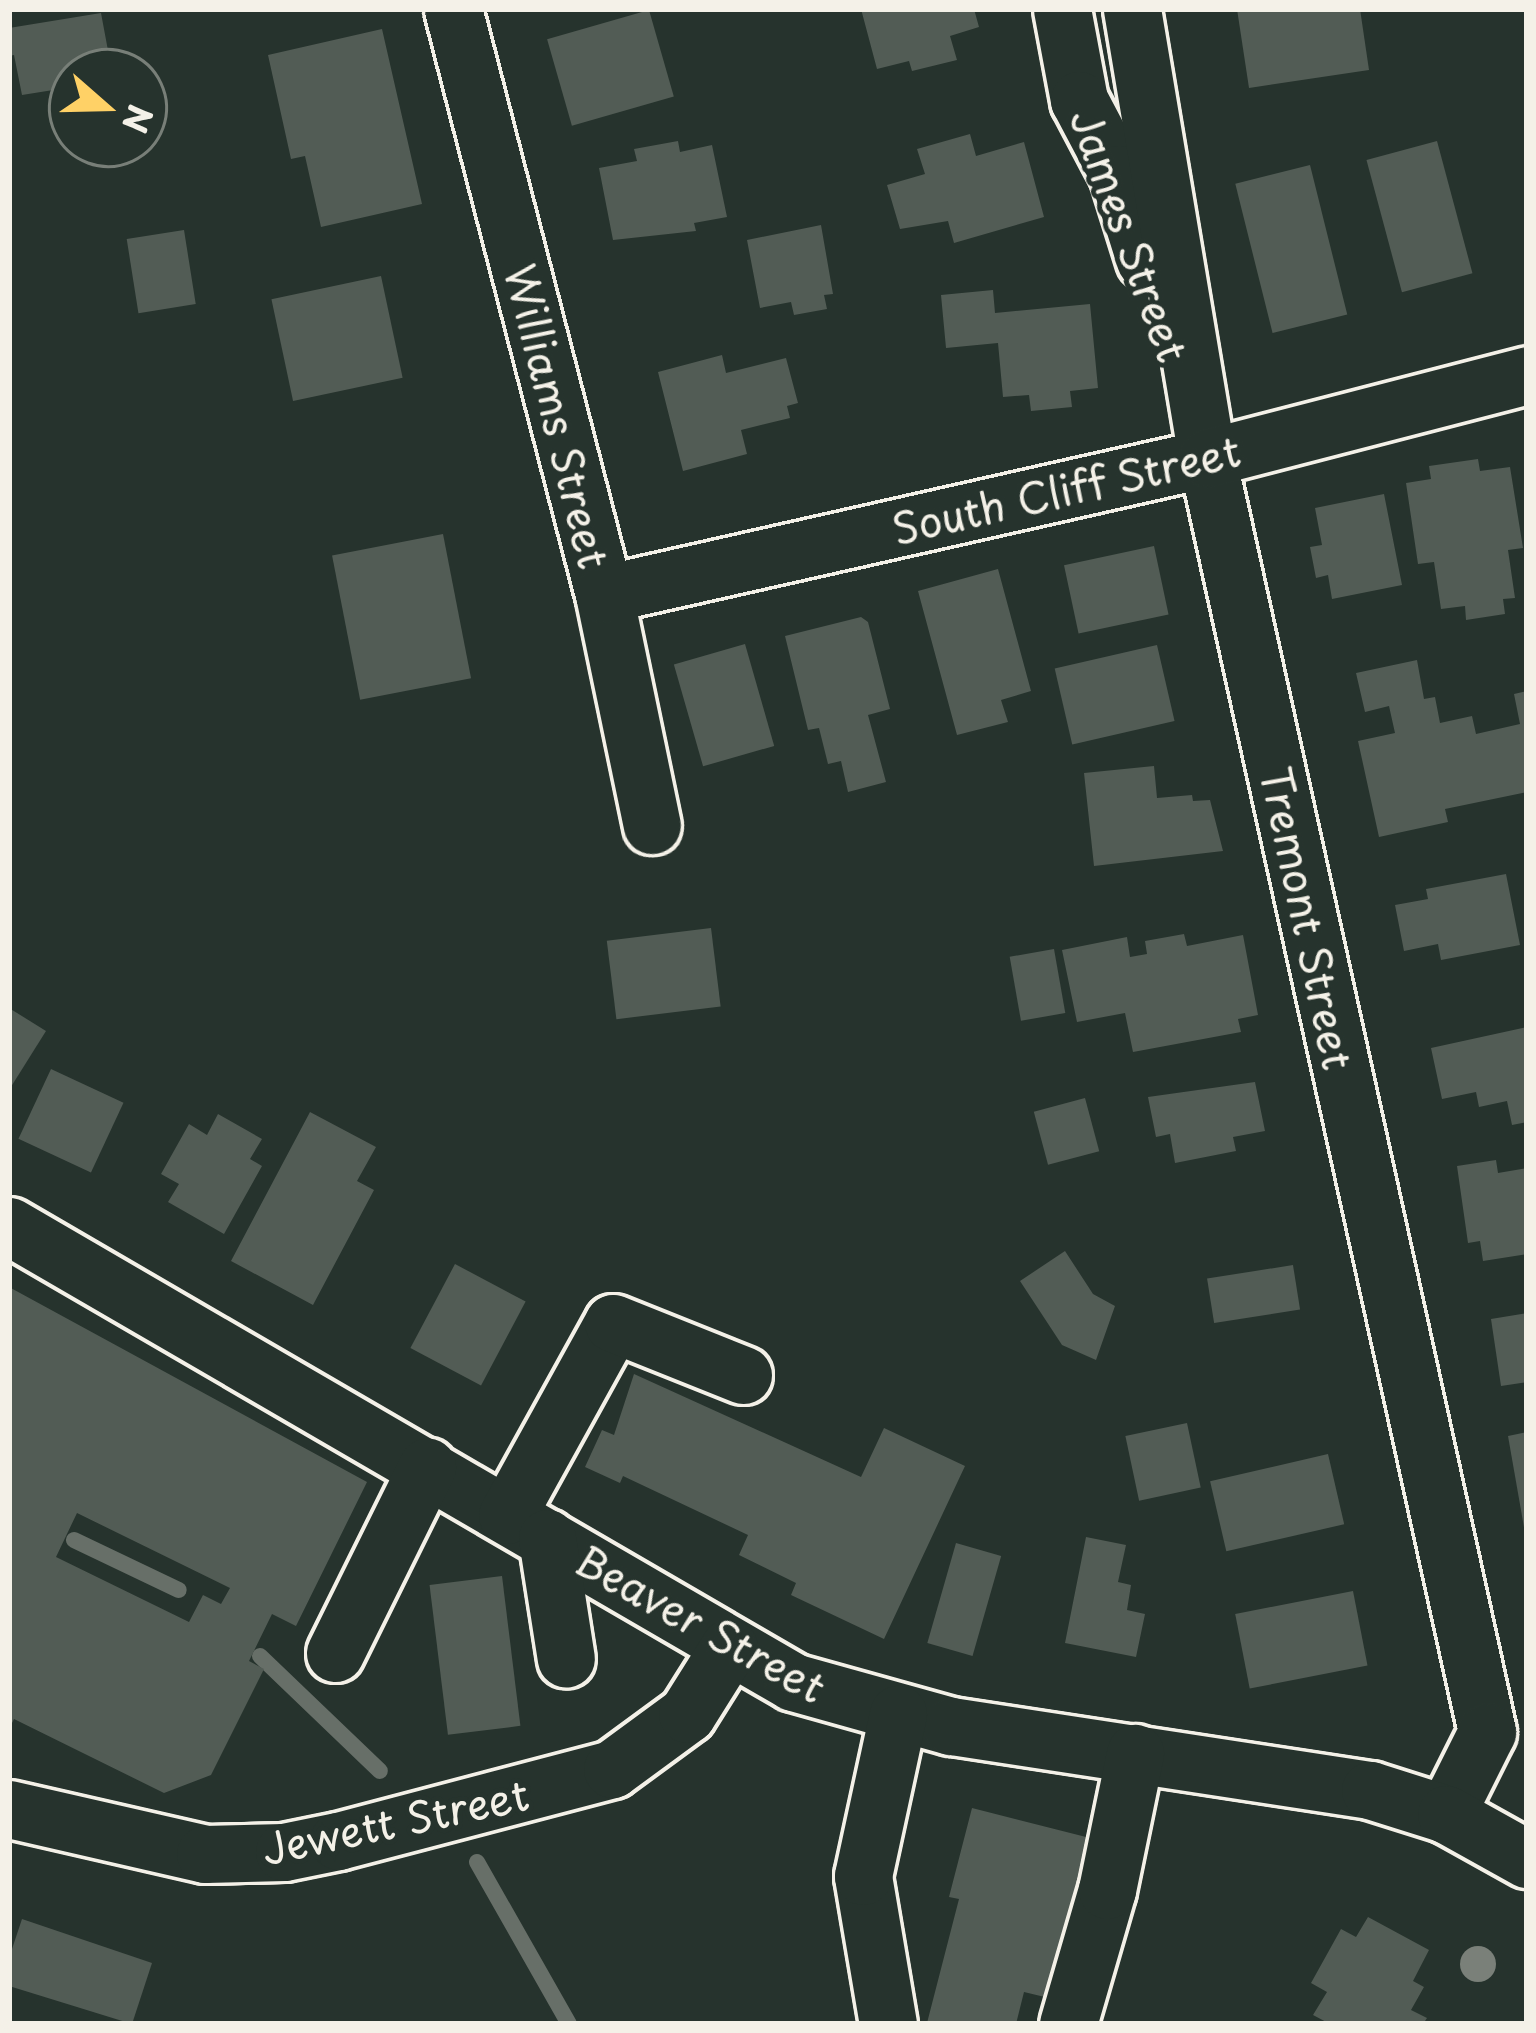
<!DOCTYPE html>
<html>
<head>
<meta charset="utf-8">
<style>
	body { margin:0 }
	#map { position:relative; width:1536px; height:2033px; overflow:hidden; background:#26332d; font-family:"Playpen Sans",sans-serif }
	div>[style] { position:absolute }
	.stream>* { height:16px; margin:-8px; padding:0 8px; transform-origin:8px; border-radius:8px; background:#676f68 }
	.building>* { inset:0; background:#525c55; transform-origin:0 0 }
	.roads { filter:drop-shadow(3px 0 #f4f1e8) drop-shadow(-3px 0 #f4f1e8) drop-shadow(0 3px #f4f1e8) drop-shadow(0 -3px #f4f1e8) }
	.minor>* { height:57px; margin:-28.5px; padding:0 28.5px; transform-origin:28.5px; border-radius:28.5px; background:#26332d }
	.trees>* { width:36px; height:36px; margin:-18px; border-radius:50%; background:#7a8079 }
	span { translate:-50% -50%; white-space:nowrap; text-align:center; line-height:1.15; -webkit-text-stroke:10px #26332d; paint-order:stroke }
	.street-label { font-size:42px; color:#f4f1e8 }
	.frame { position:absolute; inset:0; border:12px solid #f4f1e8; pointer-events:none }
	.north { position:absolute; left:48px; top:48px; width:120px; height:120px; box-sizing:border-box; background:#26332d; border:3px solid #787f78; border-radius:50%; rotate:110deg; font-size:33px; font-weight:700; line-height:48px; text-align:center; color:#f4f1e8 }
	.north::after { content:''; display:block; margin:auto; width:42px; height:54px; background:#ffd166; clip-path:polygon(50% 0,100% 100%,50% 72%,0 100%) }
</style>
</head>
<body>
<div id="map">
	<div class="stream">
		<div style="left:74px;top:1540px;width:116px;rotate:25.5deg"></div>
		<div style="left:260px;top:1656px;width:166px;rotate:43.8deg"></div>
		<div style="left:477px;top:1862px;width:186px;rotate:60.4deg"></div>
	</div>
	<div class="building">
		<div style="clip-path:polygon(861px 9px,974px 9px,979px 27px,950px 36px,957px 60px,912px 71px,909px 61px,877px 69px)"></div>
		<div style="clip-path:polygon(1237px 9px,1360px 9px,1369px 70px,1249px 88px)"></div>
		<div style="left:649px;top:10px;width:90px;height:106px;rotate:74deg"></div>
		<div style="clip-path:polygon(101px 13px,112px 72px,72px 72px,72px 87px,22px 95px,14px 55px,9px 56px,9px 28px)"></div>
		<div style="clip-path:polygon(382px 29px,422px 204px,321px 227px,305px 156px,291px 159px,268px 55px)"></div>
		<div style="clip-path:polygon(970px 134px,976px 156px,1024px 142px,1044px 217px,954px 243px,948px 221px,900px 229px,887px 185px,925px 174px,917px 149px)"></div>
		<div style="clip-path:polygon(678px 141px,680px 152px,712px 145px,727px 217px,694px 223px,696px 231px,613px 240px,599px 168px,637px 161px,634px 149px)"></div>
		<div style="left:1437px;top:141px;width:137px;height:73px;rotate:75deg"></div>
		<div style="left:1310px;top:165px;width:154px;height:77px;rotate:76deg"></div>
		<div style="clip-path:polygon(821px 225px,833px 294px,824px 295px,827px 309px,794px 315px,791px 302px,760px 308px,747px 240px)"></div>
		<div style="left:184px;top:230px;width:75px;height:58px;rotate:81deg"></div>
		<div style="left:381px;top:276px;width:104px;height:112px;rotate:78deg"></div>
		<div style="clip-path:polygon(993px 290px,995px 313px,1090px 304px,1098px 388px,1070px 391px,1072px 407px,1031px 411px,1029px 395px,1003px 397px,998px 343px,946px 348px,941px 295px)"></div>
		<div style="clip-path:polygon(722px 355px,726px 373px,786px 358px,798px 403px,787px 406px,790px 418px,741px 430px,747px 454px,683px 471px,658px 372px)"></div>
		<div style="clip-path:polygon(1478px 459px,1480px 471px,1510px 467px,1523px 548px,1508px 550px,1515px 598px,1503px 599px,1505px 614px,1466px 620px,1465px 606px,1441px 609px,1434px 562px,1418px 564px,1406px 483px,1431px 479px,1429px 466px)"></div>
		<div style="clip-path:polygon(1384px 494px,1402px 585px,1332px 599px,1328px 575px,1316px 578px,1310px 547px,1322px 545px,1315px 508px)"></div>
		<div style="left:443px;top:534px;width:147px;height:113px;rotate:79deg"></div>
		<div style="left:1154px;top:546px;width:70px;height:92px;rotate:78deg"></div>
		<div style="clip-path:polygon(998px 569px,1031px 691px,1001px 700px,1008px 722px,957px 735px,918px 591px)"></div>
		<div style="clip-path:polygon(861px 617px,868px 622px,890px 709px,868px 715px,886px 782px,848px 792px,841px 761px,828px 764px,819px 728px,808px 730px,785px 636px)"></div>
		<div style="left:745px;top:644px;width:106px;height:74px;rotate:74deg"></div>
		<div style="left:1157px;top:645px;width:78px;height:105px;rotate:77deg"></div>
		<div style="clip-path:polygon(1417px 660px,1424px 699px,1435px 697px,1440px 723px,1472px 716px,1476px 734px,1520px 724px,1514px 694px,1527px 691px,1527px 792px,1445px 809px,1448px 822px,1379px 837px,1358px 741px,1395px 733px,1389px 706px,1365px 712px,1356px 673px)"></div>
		<div style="clip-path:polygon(1154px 766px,1157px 798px,1192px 795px,1193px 801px,1210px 800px,1223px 851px,1094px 866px,1084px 773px)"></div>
		<div style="clip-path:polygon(1506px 874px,1520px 945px,1441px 960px,1438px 944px,1404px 951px,1395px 905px,1428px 899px,1426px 889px)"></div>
		<div style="left:711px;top:928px;width:79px;height:105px;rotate:83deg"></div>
		<div style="clip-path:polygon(1184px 934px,1187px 946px,1243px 935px,1258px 1015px,1238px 1019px,1241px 1032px,1133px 1052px,1125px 1013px,1077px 1022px,1062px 950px,1127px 937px,1130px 957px,1147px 954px,1145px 941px)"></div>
		<div style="left:1054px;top:949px;width:65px;height:45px;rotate:80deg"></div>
		<div style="clip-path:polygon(9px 1008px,46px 1031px,9px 1090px)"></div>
		<div style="clip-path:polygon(1527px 1027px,1527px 1122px,1512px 1125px,1507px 1101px,1479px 1107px,1476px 1092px,1442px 1099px,1431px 1048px)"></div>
		<div style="left:51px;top:1069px;width:80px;height:77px;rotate:25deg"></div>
		<div style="clip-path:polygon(1255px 1082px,1265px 1131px,1233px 1137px,1236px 1151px,1175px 1163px,1170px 1134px,1156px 1137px,1148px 1097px)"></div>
		<div style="left:1085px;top:1098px;width:55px;height:53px;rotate:75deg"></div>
		<div style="clip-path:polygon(310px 1112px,376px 1147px,357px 1181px,374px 1190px,313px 1305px,231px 1261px)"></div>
		<div style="clip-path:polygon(218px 1114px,262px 1139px,250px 1159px,262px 1166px,224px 1234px,168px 1202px,179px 1184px,161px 1174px,189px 1124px,207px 1135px)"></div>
		<div style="clip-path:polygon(1496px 1160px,1498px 1173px,1527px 1168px,1527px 1254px,1483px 1261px,1480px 1241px,1468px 1243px,1457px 1166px)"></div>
		<div style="clip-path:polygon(1065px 1251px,1093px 1294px,1115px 1306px,1096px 1360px,1062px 1345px,1020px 1281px)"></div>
		<div style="left:455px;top:1264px;width:80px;height:95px;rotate:28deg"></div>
		<div style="left:1293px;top:1265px;width:45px;height:87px;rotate:81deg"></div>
		<div style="clip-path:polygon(evenodd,9px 1287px,367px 1482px,296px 1626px,272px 1614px,249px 1661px,264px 1669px,211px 1775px,164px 1793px,14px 1719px,9px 1729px,9px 1287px,77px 1513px,230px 1588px,221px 1604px,203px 1595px,189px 1622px,56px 1557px,77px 1513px)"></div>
		<div style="clip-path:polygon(1527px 1313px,1527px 1382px,1501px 1386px,1491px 1319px)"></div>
		<div style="clip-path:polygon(634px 1374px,861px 1477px,884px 1428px,965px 1466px,884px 1639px,791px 1595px,796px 1583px,739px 1555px,748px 1535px,623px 1476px,620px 1483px,585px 1467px,602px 1430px,614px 1435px)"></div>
		<div style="left:1187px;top:1423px;width:66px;height:63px;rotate:78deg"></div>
		<div style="clip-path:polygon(1527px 1432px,1527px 1533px,1525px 1533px,1508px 1436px)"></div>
		<div style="left:1328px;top:1454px;width:72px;height:121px;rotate:77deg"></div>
		<div style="clip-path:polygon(1086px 1537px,1126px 1545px,1118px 1582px,1131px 1585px,1127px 1610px,1145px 1614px,1136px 1657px,1065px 1643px)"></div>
		<div style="left:956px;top:1543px;width:47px;height:104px;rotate:16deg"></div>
		<div style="left:502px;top:1576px;width:151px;height:73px;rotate:83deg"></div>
		<div style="left:1353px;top:1591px;width:76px;height:120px;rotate:79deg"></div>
		<div style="clip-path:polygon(972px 1808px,1094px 1839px,1053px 1999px,1024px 1992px,1016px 2024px,927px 2023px,959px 1899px,949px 1897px)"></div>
		<div style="clip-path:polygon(1368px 1917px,1429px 1950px,1413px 1981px,1424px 1987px,1411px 2010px,1427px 2018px,1423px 2024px,1330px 2024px,1313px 2015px,1327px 1992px,1311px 1983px,1341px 1929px,1356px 1937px)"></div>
		<div style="clip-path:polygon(22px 1919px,152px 1963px,132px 2024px,9px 1986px,9px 1958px)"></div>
	</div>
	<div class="roads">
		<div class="minor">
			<div style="left:453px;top:9px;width:604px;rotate:75.53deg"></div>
			<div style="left:604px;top:594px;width:236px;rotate:78.3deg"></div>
			<div style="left:1062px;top:9px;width:93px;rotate:79.4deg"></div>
			<div style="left:1079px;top:100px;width:84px;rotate:62.2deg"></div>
			<div style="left:1118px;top:174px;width:90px;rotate:72.6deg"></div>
			<div style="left:1132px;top:9px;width:455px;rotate:80.5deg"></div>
			<div style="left:1207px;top:458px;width:1304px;rotate:77.6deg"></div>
			<div style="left:1487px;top:1732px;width:92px;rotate:116.6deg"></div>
			<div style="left:604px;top:594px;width:618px;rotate:-12.71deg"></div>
			<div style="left:1207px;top:458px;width:331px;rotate:-14.5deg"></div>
			<div style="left:9px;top:1226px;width:907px;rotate:30.18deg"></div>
			<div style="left:793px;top:1682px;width:164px;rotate:15.6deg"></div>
			<div style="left:951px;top:1726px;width:424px;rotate:8.7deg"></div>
			<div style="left:1370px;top:1790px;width:80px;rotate:17.5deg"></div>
			<div style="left:1446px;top:1814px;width:93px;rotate:29.1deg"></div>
			<div style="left:507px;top:1515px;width:219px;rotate:-61.1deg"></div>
			<div style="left:613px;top:1323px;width:140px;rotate:21.8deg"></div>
			<div style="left:547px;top:1538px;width:122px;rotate:81.1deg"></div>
			<div style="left:335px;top:1653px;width:208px;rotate:-63.7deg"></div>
			<div style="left:9px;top:1809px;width:201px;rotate:12.9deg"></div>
			<div style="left:205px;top:1854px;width:79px;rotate:-1.5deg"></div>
			<div style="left:284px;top:1852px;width:55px;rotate:-11.5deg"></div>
			<div style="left:338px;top:1841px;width:283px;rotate:-14.7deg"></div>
			<div style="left:612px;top:1769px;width:93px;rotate:-36.3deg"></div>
			<div style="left:687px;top:1714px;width:79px;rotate:-57.9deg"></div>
			<div style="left:888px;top:2024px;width:150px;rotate:-99.6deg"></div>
			<div style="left:863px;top:1876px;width:166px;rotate:-77.8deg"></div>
			<div style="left:1068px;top:2024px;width:140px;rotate:-73.8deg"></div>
			<div style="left:1107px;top:1890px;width:140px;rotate:-78.4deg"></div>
		</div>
	</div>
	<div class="trees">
		<div style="left:1478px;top:1964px"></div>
	</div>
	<div class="street-label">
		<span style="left:1130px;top:235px;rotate:70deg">James Street</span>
		<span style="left:558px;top:416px;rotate:76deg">Williams Street</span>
		<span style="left:1066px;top:489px;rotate:-13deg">South Cliff Street</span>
		<span style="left:1308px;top:918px;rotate:78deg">Tremont Street</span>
		<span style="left:701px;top:1623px;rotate:29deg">Beaver Street</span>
		<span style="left:395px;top:1821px;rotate:-12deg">Jewett Street</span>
	</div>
	<div class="frame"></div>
	<div class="north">N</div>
</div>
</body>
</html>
